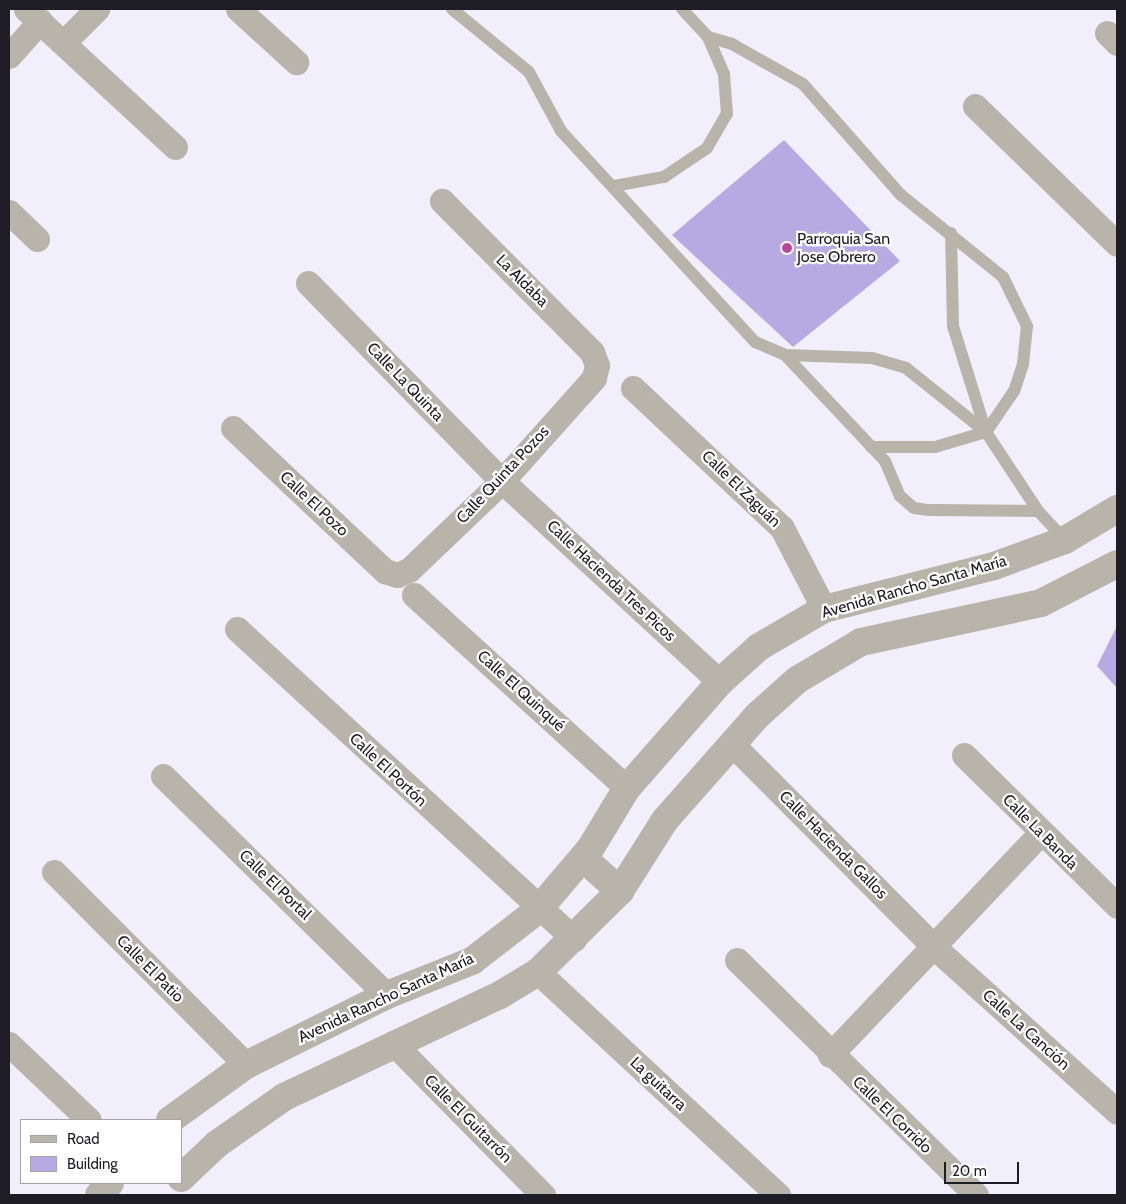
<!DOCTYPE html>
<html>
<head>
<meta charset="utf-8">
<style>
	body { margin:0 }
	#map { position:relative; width:1126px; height:1204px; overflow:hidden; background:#f2effd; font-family:Cabin,sans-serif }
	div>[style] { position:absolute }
	.building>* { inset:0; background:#b7aae3 }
	.service>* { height:12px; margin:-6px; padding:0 6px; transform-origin:6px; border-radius:6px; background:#b9b4aa }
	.minor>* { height:25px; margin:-12.5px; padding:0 12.5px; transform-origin:12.5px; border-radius:12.5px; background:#b9b4aa }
	.tertiary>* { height:28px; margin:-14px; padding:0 14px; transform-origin:14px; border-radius:14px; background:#b9b4aa }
	.dots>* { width:14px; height:14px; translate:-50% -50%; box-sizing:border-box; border:2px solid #fff; border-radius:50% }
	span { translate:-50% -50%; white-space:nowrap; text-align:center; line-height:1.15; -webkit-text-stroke:4.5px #fff; paint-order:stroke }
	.poi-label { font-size:16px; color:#1e1c24 }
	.left { translate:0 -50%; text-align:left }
	.street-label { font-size:16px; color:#1e1c24 }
	.frame { position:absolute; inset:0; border:10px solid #1e1c24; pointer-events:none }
	.legend { position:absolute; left:20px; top:1119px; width:162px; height:65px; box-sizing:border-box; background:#fff; border:1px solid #a5a4a7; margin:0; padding:6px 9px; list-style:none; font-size:15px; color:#1e1c24 }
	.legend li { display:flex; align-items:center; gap:10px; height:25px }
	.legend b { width:25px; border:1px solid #a5a4a7 }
	.scale { position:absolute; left:944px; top:1162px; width:75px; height:22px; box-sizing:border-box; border:2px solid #1e1c24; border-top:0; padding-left:6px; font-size:15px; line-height:18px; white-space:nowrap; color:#1e1c24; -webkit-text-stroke:4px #fff; paint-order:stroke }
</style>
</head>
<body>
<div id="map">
	<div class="building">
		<div style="clip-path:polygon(784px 140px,900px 261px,793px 347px,672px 235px)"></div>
		<div style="clip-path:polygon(1117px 626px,1117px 688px,1097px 666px)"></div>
	</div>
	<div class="service">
		<div style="left:452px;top:9px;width:99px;rotate:39.3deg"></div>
		<div style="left:529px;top:72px;width:67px;rotate:61.5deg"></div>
		<div style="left:561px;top:131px;width:287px;rotate:47.4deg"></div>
		<div style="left:755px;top:342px;width:33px;rotate:23deg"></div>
		<div style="left:785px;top:355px;width:146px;rotate:46.7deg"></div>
		<div style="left:885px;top:461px;width:38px;rotate:67deg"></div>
		<div style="left:900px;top:496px;width:18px;rotate:41deg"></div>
		<div style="left:914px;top:508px;width:15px;rotate:8deg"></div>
		<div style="left:929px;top:510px;width:109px;rotate:0.5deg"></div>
		<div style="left:1038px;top:511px;width:40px;rotate:47deg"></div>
		<div style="left:682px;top:9px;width:38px;rotate:47deg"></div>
		<div style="left:708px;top:37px;width:25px;rotate:16deg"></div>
		<div style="left:732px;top:44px;width:81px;rotate:29.4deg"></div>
		<div style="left:803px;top:84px;width:148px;rotate:48.6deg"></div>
		<div style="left:901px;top:195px;width:131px;rotate:38.8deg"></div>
		<div style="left:1003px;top:277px;width:55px;rotate:63.9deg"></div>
		<div style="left:1027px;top:326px;width:38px;rotate:96deg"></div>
		<div style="left:1023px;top:364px;width:28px;rotate:108deg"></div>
		<div style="left:1014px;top:391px;width:50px;rotate:124.3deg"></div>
		<div style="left:614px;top:186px;width:51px;rotate:-10.2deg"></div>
		<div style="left:664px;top:177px;width:52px;rotate:-34deg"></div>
		<div style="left:707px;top:148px;width:39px;rotate:-60deg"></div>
		<div style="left:727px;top:114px;width:40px;rotate:-94.3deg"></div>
		<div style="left:724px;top:74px;width:40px;rotate:-113.4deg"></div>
		<div style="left:785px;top:355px;width:87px;rotate:2deg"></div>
		<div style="left:872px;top:358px;width:35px;rotate:16deg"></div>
		<div style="left:906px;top:368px;width:102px;rotate:38.7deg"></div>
		<div style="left:986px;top:432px;width:95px;rotate:56.6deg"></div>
		<div style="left:871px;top:447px;width:64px"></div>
		<div style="left:935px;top:447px;width:53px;rotate:-16.4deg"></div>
		<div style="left:986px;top:432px;width:111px;rotate:-107.3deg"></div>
		<div style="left:953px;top:326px;width:93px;rotate:-91.2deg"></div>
	</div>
	<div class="minor">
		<div style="left:26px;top:9px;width:203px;rotate:42.8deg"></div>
		<div style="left:238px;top:9px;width:79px;rotate:42.4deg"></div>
		<div style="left:1107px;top:33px;width:14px;rotate:45deg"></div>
		<div style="left:64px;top:42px;width:47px;rotate:-45deg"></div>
		<div style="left:9px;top:56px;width:47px;rotate:-48.5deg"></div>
		<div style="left:975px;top:106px;width:198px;rotate:44.2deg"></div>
		<div style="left:9px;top:212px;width:39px;rotate:44deg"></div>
		<div style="left:308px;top:283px;width:277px;rotate:45.6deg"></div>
		<div style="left:502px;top:481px;width:297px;rotate:42.7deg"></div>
		<div style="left:633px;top:388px;width:204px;rotate:43.2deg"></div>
		<div style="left:782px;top:528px;width:91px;rotate:62.6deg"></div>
		<div style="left:233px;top:428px;width:209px;rotate:43.3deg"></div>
		<div style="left:385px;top:571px;width:13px;rotate:18deg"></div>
		<div style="left:397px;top:575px;width:13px;rotate:-23deg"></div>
		<div style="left:409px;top:570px;width:129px;rotate:-43.7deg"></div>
		<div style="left:502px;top:481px;width:138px;rotate:-48.2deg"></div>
		<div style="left:594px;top:378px;width:13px;rotate:-77deg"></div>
		<div style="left:597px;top:365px;width:14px;rotate:-111deg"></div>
		<div style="left:592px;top:352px;width:213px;rotate:-134.8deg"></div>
		<div style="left:414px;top:595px;width:287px;rotate:42.2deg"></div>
		<div style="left:237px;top:629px;width:458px;rotate:42.6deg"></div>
		<div style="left:732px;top:744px;width:286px;rotate:45.1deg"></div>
		<div style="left:934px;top:947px;width:246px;rotate:42deg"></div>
		<div style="left:964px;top:755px;width:215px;rotate:44.6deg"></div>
		<div style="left:163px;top:776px;width:313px;rotate:44.4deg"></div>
		<div style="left:54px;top:872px;width:272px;rotate:45.1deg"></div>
		<div style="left:737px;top:960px;width:335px;rotate:44.5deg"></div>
		<div style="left:538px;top:972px;width:328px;rotate:42.9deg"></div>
		<div style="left:393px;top:1043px;width:214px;rotate:45.4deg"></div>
		<div style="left:9px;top:1044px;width:110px;rotate:43.5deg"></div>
		<div style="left:830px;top:1055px;width:305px;rotate:-46.5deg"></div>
	</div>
	<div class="tertiary">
		<div style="left:583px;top:858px;width:50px;rotate:41.7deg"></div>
		<div style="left:170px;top:1120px;width:94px;rotate:-35.9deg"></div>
		<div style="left:246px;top:1065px;width:157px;rotate:-26.4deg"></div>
		<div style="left:387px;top:995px;width:92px;rotate:-21.8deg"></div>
		<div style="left:472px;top:961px;width:83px;rotate:-37.7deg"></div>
		<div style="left:538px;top:910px;width:80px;rotate:-49.6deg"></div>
		<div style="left:590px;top:849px;width:71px;rotate:-58.8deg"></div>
		<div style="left:627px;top:788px;width:141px;rotate:-48.7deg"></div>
		<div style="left:720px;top:682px;width:52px;rotate:-41.9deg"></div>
		<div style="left:759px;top:647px;width:75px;rotate:-30.3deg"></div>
		<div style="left:824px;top:609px;width:175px;rotate:-14.2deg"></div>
		<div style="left:994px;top:566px;width:76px;rotate:-20.1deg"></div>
		<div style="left:1065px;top:540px;width:61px;rotate:-30.8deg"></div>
		<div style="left:181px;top:1178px;width:50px;rotate:-43.4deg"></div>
		<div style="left:217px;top:1144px;width:82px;rotate:-35deg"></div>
		<div style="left:284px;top:1097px;width:239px;rotate:-25.3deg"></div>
		<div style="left:500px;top:995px;width:44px;rotate:-31.2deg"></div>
		<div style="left:538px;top:972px;width:115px;rotate:-44.6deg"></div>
		<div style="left:620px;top:891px;width:84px;rotate:-57.6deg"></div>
		<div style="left:665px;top:820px;width:140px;rotate:-48.5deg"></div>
		<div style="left:758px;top:715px;width:52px;rotate:-41.9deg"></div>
		<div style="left:797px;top:680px;width:74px;rotate:-30.7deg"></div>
		<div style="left:861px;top:642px;width:184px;rotate:-12.2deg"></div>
		<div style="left:1041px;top:603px;width:85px;rotate:-27.2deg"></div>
		<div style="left:99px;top:1195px;width:16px;rotate:-47deg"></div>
	</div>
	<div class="dots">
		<div style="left:787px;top:248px;background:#be4598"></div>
	</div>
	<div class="poi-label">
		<span class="left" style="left:797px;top:248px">Parroquia San<br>Jose Obrero</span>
	</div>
	<div class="street-label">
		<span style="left:522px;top:281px;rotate:45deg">La Aldaba</span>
		<span style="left:405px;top:382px;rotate:46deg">Calle La Quinta</span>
		<span style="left:503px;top:475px;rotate:-47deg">Calle Quinta Pozos</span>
		<span style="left:741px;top:489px;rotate:44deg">Calle El Zaguán</span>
		<span style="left:314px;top:504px;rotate:43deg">Calle El Pozo</span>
		<span style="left:611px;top:581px;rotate:43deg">Calle Hacienda Tres Picos</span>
		<span style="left:914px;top:587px;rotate:-16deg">Avenida Rancho Santa María</span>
		<span style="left:521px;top:691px;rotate:42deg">Calle El Quinqué</span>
		<span style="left:388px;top:770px;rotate:43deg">Calle El Portón</span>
		<span style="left:1040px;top:832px;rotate:45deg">Calle La Banda</span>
		<span style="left:833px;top:845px;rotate:45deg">Calle Hacienda Gallos</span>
		<span style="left:275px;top:885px;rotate:44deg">Calle El Portal</span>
		<span style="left:150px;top:969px;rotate:45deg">Calle El Patio</span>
		<span style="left:386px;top:998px;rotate:-25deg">Avenida Rancho Santa María</span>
		<span style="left:1026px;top:1030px;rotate:42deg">Calle La Canción</span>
		<span style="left:658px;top:1084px;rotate:43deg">La guitarra</span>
		<span style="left:892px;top:1115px;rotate:44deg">Calle El Corrido</span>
		<span style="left:468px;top:1119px;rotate:45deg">Calle El Guitarrón</span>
	</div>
	<div class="frame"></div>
	<ul class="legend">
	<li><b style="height:6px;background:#b9b4aa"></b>Road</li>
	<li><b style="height:14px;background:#b7aae3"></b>Building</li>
	</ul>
	<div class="scale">20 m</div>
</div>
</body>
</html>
